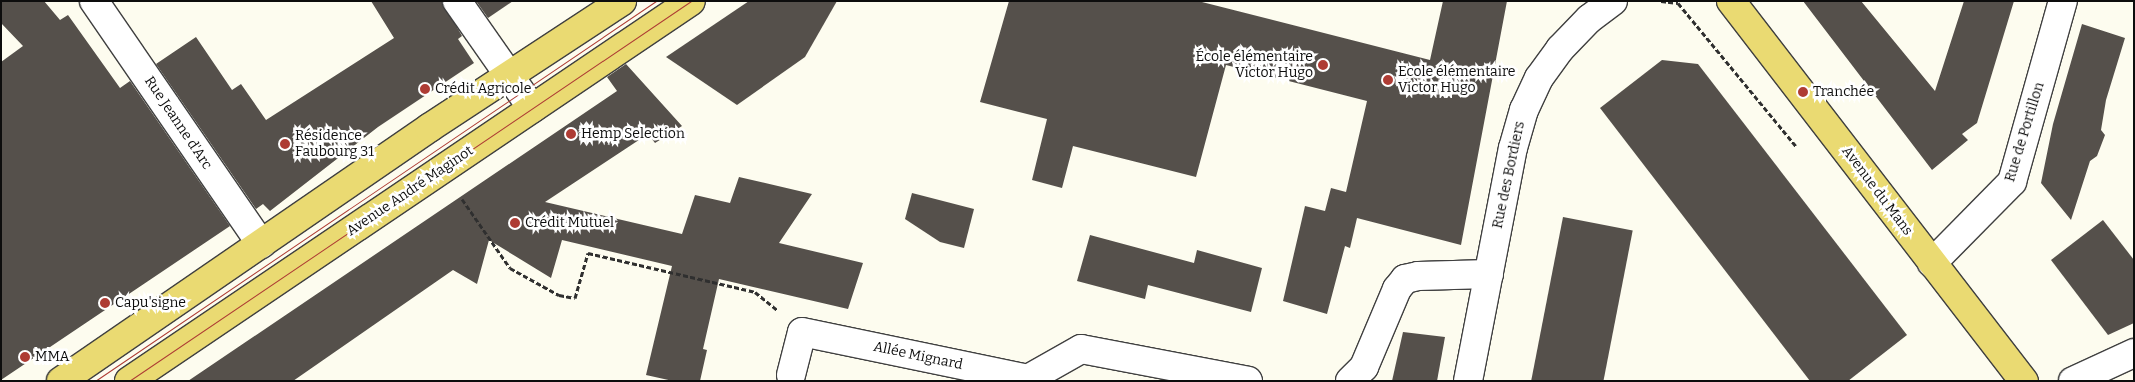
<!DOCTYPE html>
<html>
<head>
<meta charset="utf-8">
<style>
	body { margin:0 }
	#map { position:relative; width:2135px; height:382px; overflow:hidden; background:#fdfcef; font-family:Bitter,serif }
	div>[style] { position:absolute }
	.building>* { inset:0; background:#55504b; transform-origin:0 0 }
	.path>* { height:3px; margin-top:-1.5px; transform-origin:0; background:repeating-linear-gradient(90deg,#2f2f2f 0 5px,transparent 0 7.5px) }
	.roads { filter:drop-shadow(1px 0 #404040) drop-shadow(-1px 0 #404040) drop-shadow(0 1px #404040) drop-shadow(0 -1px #404040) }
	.minor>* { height:28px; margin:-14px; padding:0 14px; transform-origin:14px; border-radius:14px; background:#fff }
	.major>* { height:28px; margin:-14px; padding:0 14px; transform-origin:14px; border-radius:14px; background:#eada72 }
	.tram>* { height:1px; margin:-0.5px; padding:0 0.5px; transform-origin:0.5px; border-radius:0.5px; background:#ae3c34 }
	.dots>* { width:14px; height:14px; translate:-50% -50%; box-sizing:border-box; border:2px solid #fff; border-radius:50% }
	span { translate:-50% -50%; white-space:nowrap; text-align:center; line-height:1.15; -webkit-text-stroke:5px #fff; paint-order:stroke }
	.poi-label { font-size:14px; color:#0d0d0d }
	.right { translate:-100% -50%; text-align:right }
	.left { translate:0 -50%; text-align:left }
	.street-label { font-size:14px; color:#0d0d0d }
	.frame { position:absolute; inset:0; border:2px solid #0d0d0d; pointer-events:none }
</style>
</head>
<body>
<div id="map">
	<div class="building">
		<div style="clip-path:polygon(1px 1px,44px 1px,60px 20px,68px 15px,120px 88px,130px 81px,230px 226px,1px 380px,1px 62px,23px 46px,1px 23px)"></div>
		<div style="clip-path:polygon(371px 1px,442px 1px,462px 36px,458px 39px,474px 63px,378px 127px,270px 211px,263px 204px,256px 209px,156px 64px,196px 37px,232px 90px,241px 84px,266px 120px,394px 38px)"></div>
		<div style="clip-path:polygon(476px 1px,513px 1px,488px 18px)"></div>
		<div style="clip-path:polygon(749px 1px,837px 1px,805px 57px,737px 105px,666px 57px)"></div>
		<div style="clip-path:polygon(1009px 1px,1198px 1px,1430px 60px,1443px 1px,1507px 1px,1461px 245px,1357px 218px,1350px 248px,1345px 246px,1327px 314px,1283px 301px,1305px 206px,1325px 211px,1331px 188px,1346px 192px,1367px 101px,1226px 65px,1196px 177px,1073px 146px,1062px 188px,1032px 180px,1047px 119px,980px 102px)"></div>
		<div style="clip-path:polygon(1803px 1px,1861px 1px,1935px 91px,1964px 1px,2014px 1px,1977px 123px,1962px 134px,1968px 140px,1932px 170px)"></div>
		<div style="clip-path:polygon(2082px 24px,2125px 38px,2106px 100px,2101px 130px,2105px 135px,2097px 156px,2090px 161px,2071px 220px,2041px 183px,2053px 124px)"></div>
		<div style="clip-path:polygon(1662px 60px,1698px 64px,1907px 335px,1848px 381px,1810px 381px,1600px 108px)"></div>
		<div style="clip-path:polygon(626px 64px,682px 126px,655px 143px,648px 134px,545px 202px,682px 234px,695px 195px,730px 203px,739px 177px,812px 194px,779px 243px,863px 263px,848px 309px,719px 279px,703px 349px,707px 350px,700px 381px,673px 381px,646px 375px,672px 266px,562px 240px,551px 278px,489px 240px,477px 284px,453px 270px,293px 381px,188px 381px,617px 91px,607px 77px)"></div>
		<div style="clip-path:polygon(912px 193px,974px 209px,964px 248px,940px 242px,905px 219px)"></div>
		<div style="left:1563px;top:217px;width:71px;height:167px;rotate:11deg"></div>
		<div style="clip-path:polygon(2103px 220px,2134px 260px,2134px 323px,2108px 335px,2051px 260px)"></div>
		<div style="clip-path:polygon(1090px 235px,1194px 263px,1197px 250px,1262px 268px,1251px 312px,1148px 285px,1145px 299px,1077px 281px)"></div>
		<div style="clip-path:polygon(1403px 332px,1445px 337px,1437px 381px,1392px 381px)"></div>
	</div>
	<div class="path">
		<div style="left:1661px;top:1px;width:17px;rotate:7deg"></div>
		<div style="left:1678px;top:3px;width:185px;rotate:50.5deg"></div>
		<div style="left:462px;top:199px;width:84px;rotate:55.2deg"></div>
		<div style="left:510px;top:268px;width:56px;rotate:28.9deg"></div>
		<div style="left:559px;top:295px;width:16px;rotate:11deg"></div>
		<div style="left:575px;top:298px;width:47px;rotate:-73.9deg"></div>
		<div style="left:588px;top:253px;width:171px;rotate:13.1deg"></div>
		<div style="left:755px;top:292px;width:28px;rotate:39deg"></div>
	</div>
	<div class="roads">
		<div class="minor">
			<div style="left:94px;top:1px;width:295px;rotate:55.5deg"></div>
			<div style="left:457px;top:1px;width:131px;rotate:55deg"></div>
			<div style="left:1932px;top:263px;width:114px;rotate:-45.4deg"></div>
			<div style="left:2012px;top:182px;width:188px;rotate:-74.3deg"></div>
			<div style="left:791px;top:375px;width:44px;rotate:-75.7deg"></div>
			<div style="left:802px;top:332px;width:231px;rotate:11.7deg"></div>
			<div style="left:1028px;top:379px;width:61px;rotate:-29.5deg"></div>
			<div style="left:1081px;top:349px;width:170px;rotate:10.8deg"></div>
			<div style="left:1350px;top:381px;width:20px;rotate:-45deg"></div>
			<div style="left:1364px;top:367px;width:85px;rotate:-67.1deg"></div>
			<div style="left:1397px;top:289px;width:13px;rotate:-51deg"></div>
			<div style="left:1405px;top:279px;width:13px;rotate:-13deg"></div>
			<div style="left:1418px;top:276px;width:71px;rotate:-1.6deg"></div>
			<div style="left:1468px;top:381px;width:237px;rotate:-79.1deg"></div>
			<div style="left:1513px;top:148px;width:40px;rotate:-74deg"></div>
			<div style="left:1524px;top:110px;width:35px;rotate:-65deg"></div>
			<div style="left:1539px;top:78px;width:36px;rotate:-54deg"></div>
			<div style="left:1560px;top:49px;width:42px;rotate:-46deg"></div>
			<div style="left:1589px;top:19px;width:30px;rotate:-37deg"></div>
			<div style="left:2073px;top:381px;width:67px;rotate:-24.7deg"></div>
		</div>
		<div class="major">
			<div style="left:1731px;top:1px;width:480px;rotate:52.4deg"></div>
			<div style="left:61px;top:381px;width:447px;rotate:-34.5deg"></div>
			<div style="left:429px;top:128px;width:231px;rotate:-33.3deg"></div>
			<div style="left:129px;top:381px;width:678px;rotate:-34.06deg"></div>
		</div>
	</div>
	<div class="tram">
		<div style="left:95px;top:381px;width:678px;rotate:-34.11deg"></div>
		<div style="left:129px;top:381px;width:678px;rotate:-34.06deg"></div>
	</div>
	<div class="dots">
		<div style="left:1323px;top:65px;background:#ae3c34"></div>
		<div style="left:1388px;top:80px;background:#ae3c34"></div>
		<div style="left:425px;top:89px;background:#ae3c34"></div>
		<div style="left:1803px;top:92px;background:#ae3c34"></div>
		<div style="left:571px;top:134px;background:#ae3c34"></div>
		<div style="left:285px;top:144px;background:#ae3c34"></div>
		<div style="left:515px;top:223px;background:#ae3c34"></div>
		<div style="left:105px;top:303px;background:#ae3c34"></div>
		<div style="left:25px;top:357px;background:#ae3c34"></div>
	</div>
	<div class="poi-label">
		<span class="right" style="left:1313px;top:65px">École élémentaire<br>Victor Hugo</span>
		<span class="left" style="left:1398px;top:80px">Ecole élémentaire<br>Victor Hugo</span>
		<span class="left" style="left:435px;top:89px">Crédit Agricole</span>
		<span class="left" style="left:1813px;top:92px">Tranchée</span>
		<span class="left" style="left:581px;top:134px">Hemp Selection</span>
		<span class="left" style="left:295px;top:144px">Résidence<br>Faubourg 31</span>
		<span class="left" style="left:525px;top:223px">Crédit Mutuel</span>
		<span class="left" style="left:115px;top:303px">Capu'signe</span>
		<span class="left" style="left:35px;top:357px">MMA</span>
	</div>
	<div class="street-label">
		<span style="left:178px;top:123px;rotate:56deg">Rue Jeanne d'Arc</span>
		<span style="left:2025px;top:132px;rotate:-73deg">Rue de Portillon</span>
		<span style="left:1509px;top:175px;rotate:-78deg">Rue des Bordiers</span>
		<span style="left:410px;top:191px;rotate:-34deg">Avenue André Maginot</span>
		<span style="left:1877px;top:191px;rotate:53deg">Avenue du Mans</span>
		<span style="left:918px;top:356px;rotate:12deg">Allée Mignard</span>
	</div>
	<div class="frame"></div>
</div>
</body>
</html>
